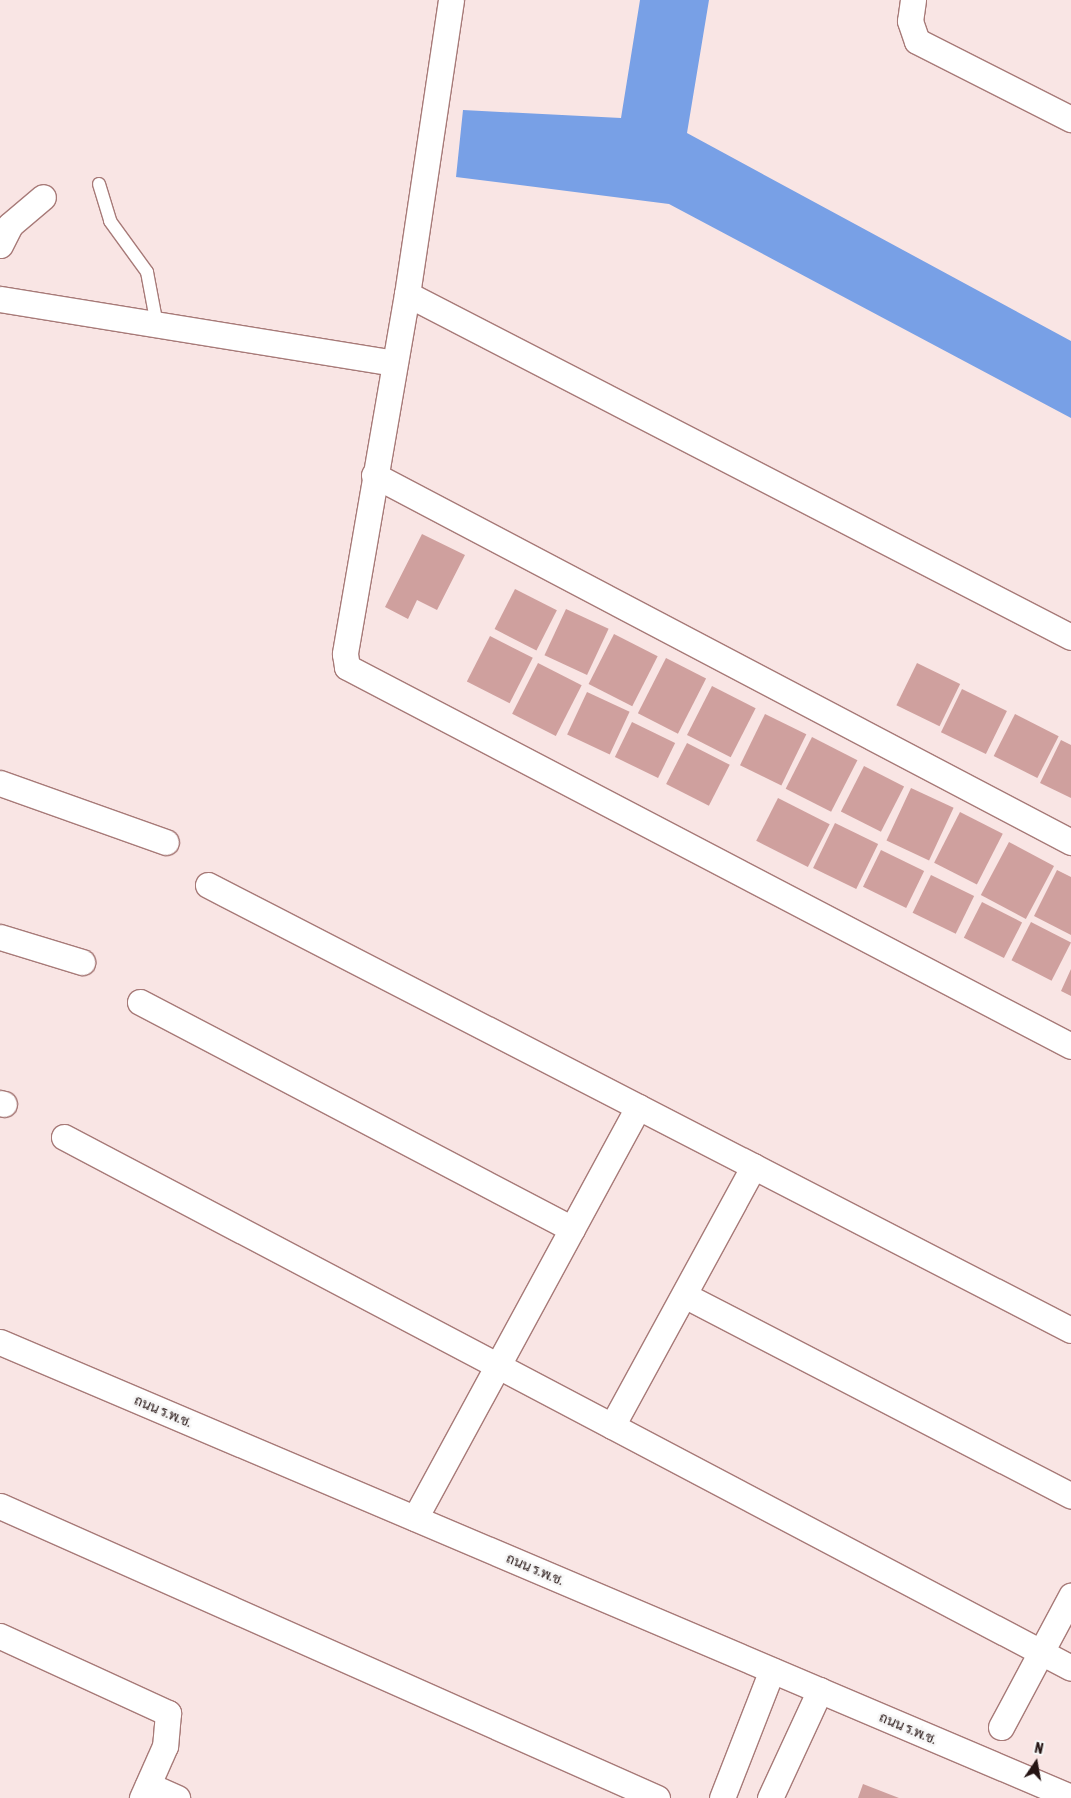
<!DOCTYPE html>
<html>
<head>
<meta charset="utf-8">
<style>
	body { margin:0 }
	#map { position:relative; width:1071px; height:1798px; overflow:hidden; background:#f9e5e4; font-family:"Asap Condensed",Sarabun,sans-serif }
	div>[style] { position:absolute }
	.water>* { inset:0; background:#78a0e6 }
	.building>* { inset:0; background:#cfa09e; transform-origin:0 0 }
	.roads { filter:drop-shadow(1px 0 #a77a78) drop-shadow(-1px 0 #a77a78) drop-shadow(0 1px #a77a78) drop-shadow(0 -1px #a77a78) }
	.service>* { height:12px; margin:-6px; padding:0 6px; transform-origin:6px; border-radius:6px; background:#fff }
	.minor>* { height:25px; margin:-12.5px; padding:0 12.5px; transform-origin:12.5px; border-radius:12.5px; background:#fff }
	span { translate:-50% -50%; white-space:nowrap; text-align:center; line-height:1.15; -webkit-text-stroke:5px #f7f7f7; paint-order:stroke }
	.street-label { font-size:14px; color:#251413 }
	.north { position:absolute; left:1011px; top:1738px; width:50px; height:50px; -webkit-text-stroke:4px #f7f7f7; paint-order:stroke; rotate:12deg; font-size:14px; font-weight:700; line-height:20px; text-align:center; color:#251413 }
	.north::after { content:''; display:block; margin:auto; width:18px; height:22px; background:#251413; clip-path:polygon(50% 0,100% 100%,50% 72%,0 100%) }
</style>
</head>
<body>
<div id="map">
	<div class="water">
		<div style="clip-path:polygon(640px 0,709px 0,687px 133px,1071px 341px,1071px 418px,669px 204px,456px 177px,463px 110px,621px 118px)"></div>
	</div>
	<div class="building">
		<div style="clip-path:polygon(422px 534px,465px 555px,437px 610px,417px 600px,408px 619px,385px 607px)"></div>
		<div style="left:515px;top:589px;width:47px;height:45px;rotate:27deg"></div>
		<div style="left:566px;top:609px;width:47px;height:51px;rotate:25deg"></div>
		<div style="left:614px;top:634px;width:49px;height:56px;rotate:27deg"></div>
		<div style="left:490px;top:636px;width:48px;height:51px;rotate:27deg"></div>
		<div style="left:666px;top:658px;width:45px;height:62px;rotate:27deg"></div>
		<div style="left:538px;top:663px;width:49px;height:57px;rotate:27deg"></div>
		<div style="left:917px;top:663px;width:48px;height:47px;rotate:26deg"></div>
		<div style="left:712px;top:686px;width:49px;height:55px;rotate:27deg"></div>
		<div style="left:962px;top:689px;width:50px;height:48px;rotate:26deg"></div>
		<div style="left:587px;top:692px;width:47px;height:47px;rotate:25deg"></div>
		<div style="left:765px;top:714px;width:46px;height:57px;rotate:26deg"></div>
		<div style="left:1015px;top:714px;width:49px;height:47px;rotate:27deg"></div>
		<div style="left:632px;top:722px;width:48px;height:39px;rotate:26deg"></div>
		<div style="left:812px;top:737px;width:51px;height:58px;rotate:27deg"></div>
		<div style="clip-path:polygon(1061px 740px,1071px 745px,1071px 798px,1040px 783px)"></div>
		<div style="left:687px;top:743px;width:48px;height:46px;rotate:27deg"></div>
		<div style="left:864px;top:766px;width:45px;height:51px;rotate:27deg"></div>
		<div style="left:911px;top:788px;width:47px;height:58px;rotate:25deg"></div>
		<div style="left:778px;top:798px;width:58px;height:48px;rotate:27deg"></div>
		<div style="left:960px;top:812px;width:48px;height:57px;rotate:27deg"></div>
		<div style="left:835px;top:823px;width:48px;height:50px;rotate:26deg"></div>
		<div style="left:1009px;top:842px;width:51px;height:60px;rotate:28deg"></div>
		<div style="left:881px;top:850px;width:48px;height:41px;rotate:26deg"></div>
		<div style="clip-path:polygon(1057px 870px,1071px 877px,1071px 935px,1034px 916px)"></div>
		<div style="left:931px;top:875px;width:48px;height:42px;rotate:26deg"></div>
		<div style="left:982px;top:902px;width:45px;height:40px;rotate:27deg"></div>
		<div style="left:1031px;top:922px;width:45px;height:43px;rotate:27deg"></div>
		<div style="clip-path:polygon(1071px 969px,1071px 996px,1061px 991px)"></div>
		<div style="clip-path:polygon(863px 1784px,899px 1798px,858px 1798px)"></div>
	</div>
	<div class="roads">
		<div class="service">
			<div style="left:99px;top:184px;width:39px;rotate:73deg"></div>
			<div style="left:110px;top:221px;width:63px;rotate:54deg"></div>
			<div style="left:147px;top:272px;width:54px;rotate:79.3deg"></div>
		</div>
		<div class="minor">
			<div style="left:451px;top:0;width:297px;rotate:98.5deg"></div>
			<div style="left:407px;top:294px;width:365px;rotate:99.8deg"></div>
			<div style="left:345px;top:654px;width:13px;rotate:81deg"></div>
			<div style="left:347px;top:667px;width:817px;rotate:27.63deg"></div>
			<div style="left:913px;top:0;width:21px;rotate:98deg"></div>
			<div style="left:910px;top:21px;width:21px;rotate:71deg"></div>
			<div style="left:917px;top:41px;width:173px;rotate:26.9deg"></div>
			<div style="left:0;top:245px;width:22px;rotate:-63deg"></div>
			<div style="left:10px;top:225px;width:43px;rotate:-40.3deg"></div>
			<div style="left:407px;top:294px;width:747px;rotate:27.32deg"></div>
			<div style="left:0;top:299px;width:399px;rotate:9.2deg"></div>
			<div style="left:374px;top:475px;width:788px;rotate:27.77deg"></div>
			<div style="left:0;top:783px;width:176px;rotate:19.6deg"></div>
			<div style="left:208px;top:885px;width:971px;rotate:27.28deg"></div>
			<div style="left:0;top:937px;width:86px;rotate:17deg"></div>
			<div style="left:140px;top:1002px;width:488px;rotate:27.7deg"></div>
			<div style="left:0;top:1103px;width:4px;rotate:14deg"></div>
			<div style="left:64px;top:1137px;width:1138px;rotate:27.8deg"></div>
			<div style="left:684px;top:1295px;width:436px;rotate:27.4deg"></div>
			<div style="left:0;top:1342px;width:1164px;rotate:23.02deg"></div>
			<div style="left:612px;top:1426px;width:296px;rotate:-61.4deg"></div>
			<div style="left:0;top:1506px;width:719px;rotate:23.96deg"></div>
			<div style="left:415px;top:1518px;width:468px;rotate:-61.5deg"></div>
			<div style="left:0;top:1636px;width:185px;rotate:24.6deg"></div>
			<div style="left:168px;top:1713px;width:33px;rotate:95deg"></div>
			<div style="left:165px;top:1746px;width:57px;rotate:113.9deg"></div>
			<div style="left:1001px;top:1727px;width:149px;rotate:-61.9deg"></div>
			<div style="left:148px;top:1785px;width:32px;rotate:24deg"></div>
			<div style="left:722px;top:1798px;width:137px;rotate:-68.7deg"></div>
			<div style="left:770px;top:1798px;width:119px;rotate:-65.2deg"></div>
		</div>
	</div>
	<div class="street-label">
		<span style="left:163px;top:1411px;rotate:23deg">ถนน ร.พ.ช.</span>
		<span style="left:535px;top:1569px;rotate:23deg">ถนน ร.พ.ช.</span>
		<span style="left:908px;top:1728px;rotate:23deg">ถนน ร.พ.ช.</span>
	</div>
	<div class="north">N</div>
</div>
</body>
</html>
